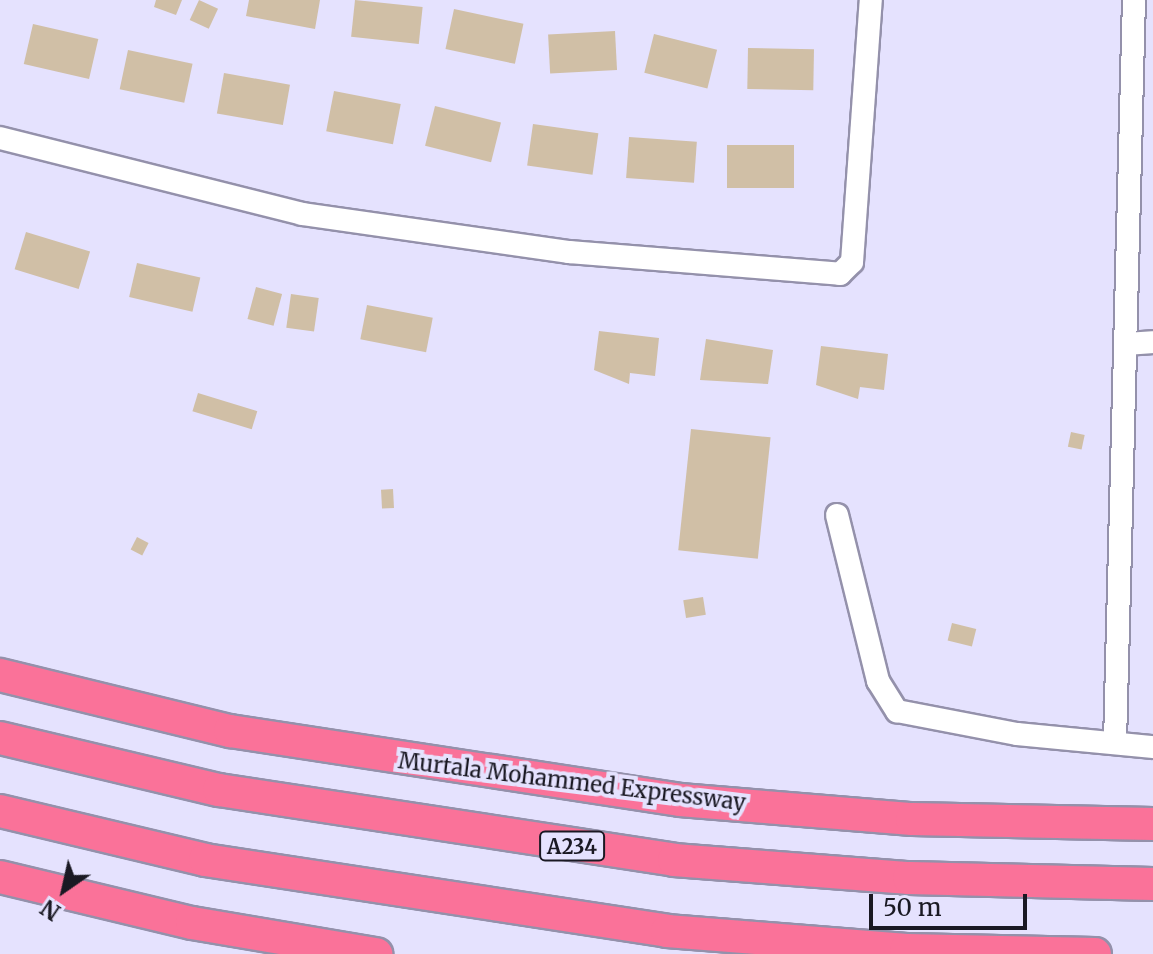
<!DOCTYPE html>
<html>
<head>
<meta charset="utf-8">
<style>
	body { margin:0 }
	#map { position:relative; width:1153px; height:954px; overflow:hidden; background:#e5e2fe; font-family:Merriweather,serif }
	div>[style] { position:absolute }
	.building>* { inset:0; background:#d0bfa6; transform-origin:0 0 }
	.roads { filter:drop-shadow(2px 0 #9491ab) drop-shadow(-2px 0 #9491ab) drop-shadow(0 2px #9491ab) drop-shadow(0 -2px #9491ab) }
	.minor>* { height:22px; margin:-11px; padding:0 11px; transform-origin:11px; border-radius:11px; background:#fff }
	.highway>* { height:32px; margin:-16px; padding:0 16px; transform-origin:16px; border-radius:16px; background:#fa7299 }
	span { translate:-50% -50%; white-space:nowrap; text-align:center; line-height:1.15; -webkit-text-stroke:8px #e5e2fe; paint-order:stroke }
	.shield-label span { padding:2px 6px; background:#e5e2fe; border:2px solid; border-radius:6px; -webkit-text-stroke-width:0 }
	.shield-label { font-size:20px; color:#1a1923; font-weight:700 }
	.street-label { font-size:22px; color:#1a1923 }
	.north { position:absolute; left:24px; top:850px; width:80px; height:80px; -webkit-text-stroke:6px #e5e2fe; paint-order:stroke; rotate:214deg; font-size:22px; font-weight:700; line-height:32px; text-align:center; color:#1a1923 }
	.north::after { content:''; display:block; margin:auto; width:28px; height:36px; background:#1a1923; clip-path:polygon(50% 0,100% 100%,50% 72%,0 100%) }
	.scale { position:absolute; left:869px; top:894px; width:158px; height:36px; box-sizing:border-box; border:4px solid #1a1923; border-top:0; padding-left:10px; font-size:24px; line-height:28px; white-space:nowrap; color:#1a1923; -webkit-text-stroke:6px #e5e2fe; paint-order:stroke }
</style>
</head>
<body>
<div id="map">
	<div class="building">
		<div style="clip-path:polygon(156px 0,182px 0,176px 15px,154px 7px)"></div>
		<div style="left:199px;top:0;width:21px;height:22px;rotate:25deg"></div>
		<div style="clip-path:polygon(249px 0,320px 0,315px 29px,246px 16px)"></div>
		<div style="left:355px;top:0;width:68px;height:37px;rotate:6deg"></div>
		<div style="left:454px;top:9px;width:71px;height:41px;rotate:12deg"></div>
		<div style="left:33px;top:24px;width:67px;height:41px;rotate:13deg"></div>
		<div style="left:615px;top:31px;width:39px;height:67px;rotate:87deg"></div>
		<div style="left:654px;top:34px;width:65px;height:40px;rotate:14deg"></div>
		<div style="left:748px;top:48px;width:66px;height:41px;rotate:1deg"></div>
		<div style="left:128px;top:50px;width:66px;height:40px;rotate:12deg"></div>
		<div style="left:224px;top:73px;width:67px;height:41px;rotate:10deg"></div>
		<div style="left:334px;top:91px;width:68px;height:41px;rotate:11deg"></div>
		<div style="left:435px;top:106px;width:68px;height:41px;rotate:14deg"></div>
		<div style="left:533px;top:124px;width:66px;height:42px;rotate:8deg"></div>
		<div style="left:629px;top:137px;width:68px;height:41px;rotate:4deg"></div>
		<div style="left:727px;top:145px;width:67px;height:43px"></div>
		<div style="left:26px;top:232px;width:67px;height:39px;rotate:17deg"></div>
		<div style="left:137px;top:263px;width:65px;height:35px;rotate:13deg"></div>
		<div style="left:256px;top:287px;width:27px;height:33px;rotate:15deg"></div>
		<div style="left:291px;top:294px;width:28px;height:34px;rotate:8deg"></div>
		<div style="left:367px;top:305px;width:67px;height:35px;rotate:11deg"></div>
		<div style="clip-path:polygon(599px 331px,659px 338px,655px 376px,630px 373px,629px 384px,594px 370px)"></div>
		<div style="clip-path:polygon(706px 339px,773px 350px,768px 384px,700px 380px)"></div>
		<div style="clip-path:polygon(821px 346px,888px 354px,884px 390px,860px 387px,858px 399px,816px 385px)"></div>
		<div style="left:198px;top:393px;width:62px;height:19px;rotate:17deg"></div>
		<div style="left:691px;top:429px;width:80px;height:122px;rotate:6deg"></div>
		<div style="left:1071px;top:432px;width:14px;height:15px;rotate:12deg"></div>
		<div style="left:393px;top:489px;width:19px;height:12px;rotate:87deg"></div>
		<div style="left:137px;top:537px;width:13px;height:14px;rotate:27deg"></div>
		<div style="left:703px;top:597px;width:18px;height:20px;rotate:81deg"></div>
		<div style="left:952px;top:623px;width:25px;height:18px;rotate:14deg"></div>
	</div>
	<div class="roads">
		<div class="minor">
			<div style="left:0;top:138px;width:311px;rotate:14.1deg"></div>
			<div style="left:302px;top:214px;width:270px;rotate:8.1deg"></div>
			<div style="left:569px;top:252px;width:272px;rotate:4.6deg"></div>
			<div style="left:840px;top:274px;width:17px;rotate:-45deg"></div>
			<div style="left:852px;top:262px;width:263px;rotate:-85.9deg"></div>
			<div style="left:1126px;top:344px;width:27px;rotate:-4deg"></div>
			<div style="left:837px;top:515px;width:171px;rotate:76.1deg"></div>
			<div style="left:878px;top:681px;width:36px;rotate:58deg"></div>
			<div style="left:897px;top:711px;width:122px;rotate:10.9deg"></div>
			<div style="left:1017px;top:734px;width:137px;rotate:5.5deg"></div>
			<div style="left:1115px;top:743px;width:743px;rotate:-88.54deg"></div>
		</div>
		<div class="highway">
			<div style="left:0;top:675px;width:237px;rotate:13.7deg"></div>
			<div style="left:230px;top:731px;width:455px;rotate:8.7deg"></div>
			<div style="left:680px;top:800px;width:233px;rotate:4.7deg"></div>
			<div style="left:912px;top:819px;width:241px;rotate:1.2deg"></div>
			<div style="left:0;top:738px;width:225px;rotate:13.4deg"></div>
			<div style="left:219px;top:790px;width:460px;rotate:8.7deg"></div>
			<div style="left:674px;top:860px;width:236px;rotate:4.4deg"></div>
			<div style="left:909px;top:878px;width:244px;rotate:1.4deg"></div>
			<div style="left:0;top:811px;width:211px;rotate:13.4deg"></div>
			<div style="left:205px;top:860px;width:467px;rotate:8.7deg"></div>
			<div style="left:667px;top:931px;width:240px;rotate:4.5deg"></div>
			<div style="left:906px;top:950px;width:189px;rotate:1.2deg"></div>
			<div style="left:0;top:877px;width:197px;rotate:13.5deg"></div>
			<div style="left:192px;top:923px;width:187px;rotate:9.6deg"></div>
		</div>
	</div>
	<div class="shield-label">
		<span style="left:572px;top:846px">A234</span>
	</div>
	<div class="street-label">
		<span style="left:572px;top:782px;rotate:7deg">Murtala Mohammed Expressway</span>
	</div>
	<div class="north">N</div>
	<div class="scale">50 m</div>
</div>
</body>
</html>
